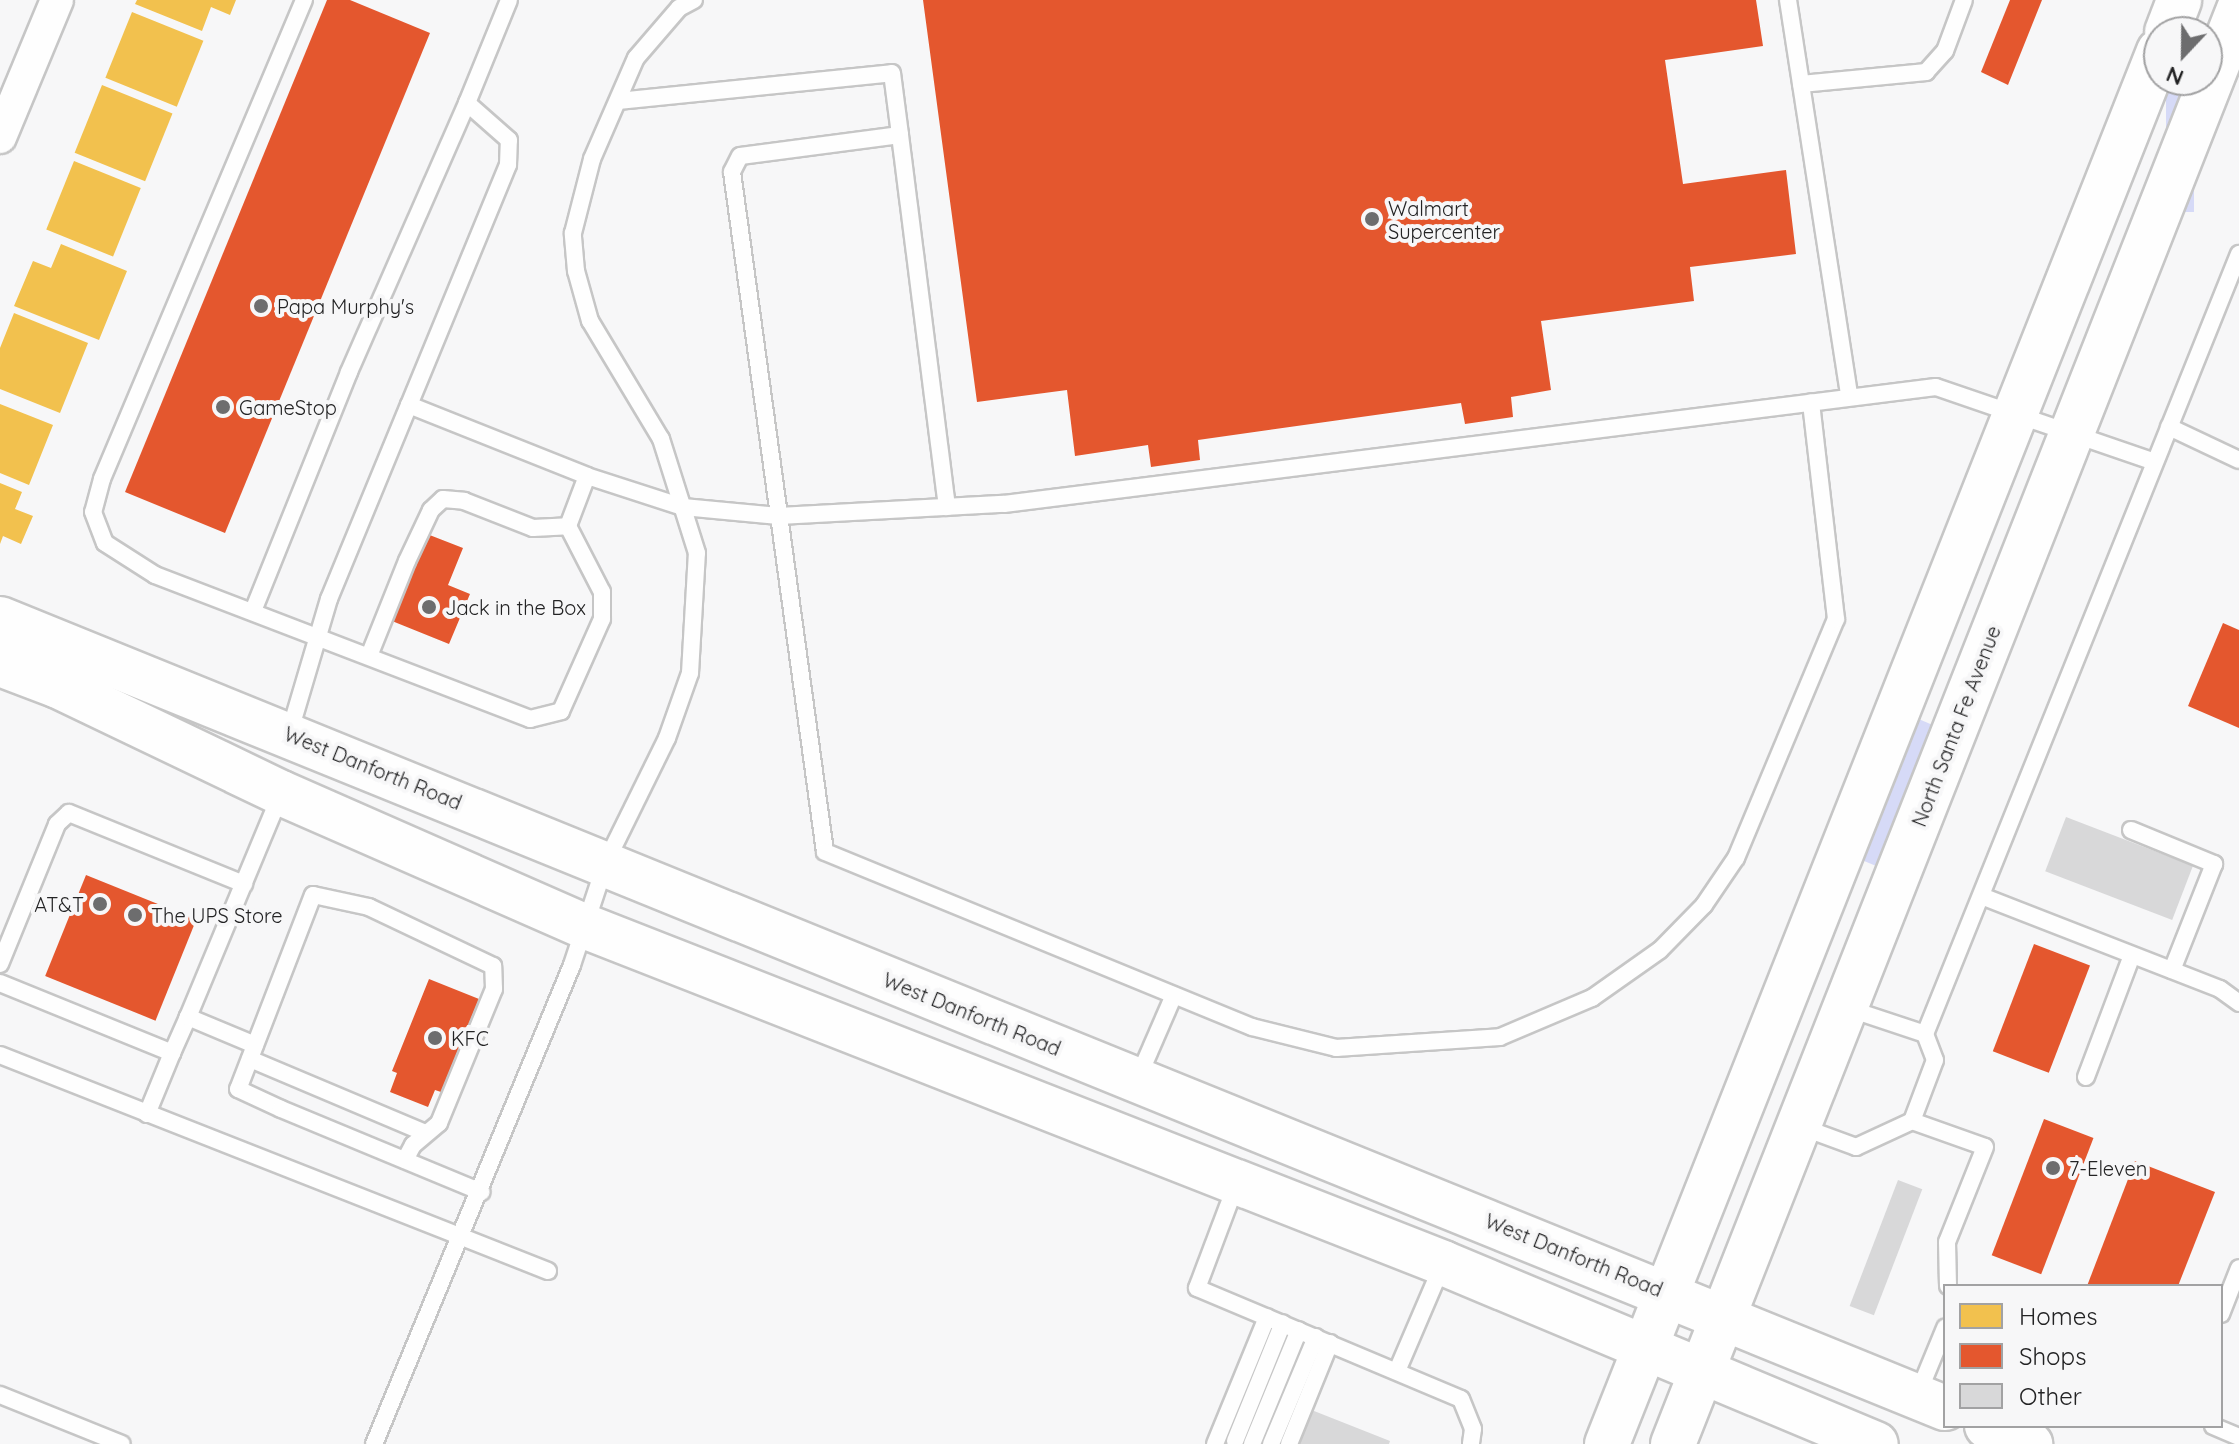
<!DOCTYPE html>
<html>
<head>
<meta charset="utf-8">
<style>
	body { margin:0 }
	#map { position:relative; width:2239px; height:1444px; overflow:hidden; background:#f7f7f8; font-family:Quicksand,sans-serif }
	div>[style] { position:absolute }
	.green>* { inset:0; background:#d6daf7; transform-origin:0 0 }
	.homes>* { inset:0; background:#f2c14e; transform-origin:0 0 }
	.shops>* { inset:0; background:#e4572e; transform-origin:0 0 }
	.building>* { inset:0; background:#d8d8d9; transform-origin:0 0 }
	.roads { filter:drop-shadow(2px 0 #c6c6c6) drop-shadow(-2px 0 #c6c6c6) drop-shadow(0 2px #c6c6c6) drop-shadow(0 -2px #c6c6c6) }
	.lane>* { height:16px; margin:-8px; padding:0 8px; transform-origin:8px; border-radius:8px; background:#fefefe }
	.street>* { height:32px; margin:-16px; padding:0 16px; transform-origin:16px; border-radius:16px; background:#fefefe }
	.secondary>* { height:44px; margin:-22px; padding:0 22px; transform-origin:22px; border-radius:22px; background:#fefefe }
	.dots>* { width:22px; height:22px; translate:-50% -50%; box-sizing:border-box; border:4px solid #f7f7f8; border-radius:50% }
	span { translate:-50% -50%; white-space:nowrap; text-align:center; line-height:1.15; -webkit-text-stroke:8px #f7f7f8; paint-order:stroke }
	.poi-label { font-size:20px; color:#232324 }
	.left { translate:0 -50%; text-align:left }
	.right { translate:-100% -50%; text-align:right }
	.street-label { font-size:20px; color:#232324 }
	.legend { position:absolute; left:1943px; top:1284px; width:280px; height:144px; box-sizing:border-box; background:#f7f7f8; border:2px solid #a2a2a3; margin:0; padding:10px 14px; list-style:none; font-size:24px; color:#232324 }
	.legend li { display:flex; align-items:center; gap:16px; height:40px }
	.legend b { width:40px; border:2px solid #a2a2a3 }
	.north { position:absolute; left:2143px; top:16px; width:80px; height:80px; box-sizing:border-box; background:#f7f7f8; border:2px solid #a2a2a3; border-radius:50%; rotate:202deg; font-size:22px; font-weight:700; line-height:32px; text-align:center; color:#232324 }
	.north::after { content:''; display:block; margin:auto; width:28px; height:36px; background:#6d6d6e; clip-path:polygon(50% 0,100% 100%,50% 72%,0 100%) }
</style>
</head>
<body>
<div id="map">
	<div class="green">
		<div style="left:2166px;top:80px;width:28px;height:132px"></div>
		<div style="left:1914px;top:717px;width:26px;height:152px;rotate:23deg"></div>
	</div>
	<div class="homes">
		<div style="clip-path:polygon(137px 0,236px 0,230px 15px,211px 7px,202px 31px,135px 4px)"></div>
		<div style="left:132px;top:12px;width:77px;height:71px;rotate:22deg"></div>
		<div style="left:102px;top:85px;width:76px;height:73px;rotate:22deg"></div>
		<div style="left:74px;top:161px;width:72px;height:74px;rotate:22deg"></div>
		<div style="clip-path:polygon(61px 244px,127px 271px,99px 340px,14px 306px,33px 261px,51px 268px)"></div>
		<div style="clip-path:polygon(14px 313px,88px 343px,60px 413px,0 389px,0 348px)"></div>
		<div style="clip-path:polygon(0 404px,53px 425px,29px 485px,0 473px)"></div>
		<div style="clip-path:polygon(0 483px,22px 492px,15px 509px,33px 516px,21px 544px,3px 536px,0 544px)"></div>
	</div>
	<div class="shops">
		<div style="clip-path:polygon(327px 0,350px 0,430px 33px,225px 533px,125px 492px)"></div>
		<div style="clip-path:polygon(923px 0,1756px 0,1763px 46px,1665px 60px,1683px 184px,1786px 170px,1796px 254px,1690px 267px,1694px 301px,1541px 321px,1551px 390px,1511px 397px,1513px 417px,1465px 424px,1461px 403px,1198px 440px,1200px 460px,1151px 467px,1148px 445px,1075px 456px,1067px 390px,977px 402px)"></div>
		<div style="clip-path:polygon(2010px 0,2042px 0,2008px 85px,1981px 72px)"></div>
		<div style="clip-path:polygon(427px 534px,463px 548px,448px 585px,470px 594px,449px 644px,392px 621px)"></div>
		<div style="clip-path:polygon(2223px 623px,2239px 630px,2239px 728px,2188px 706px)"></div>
		<div style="left:86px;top:875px;width:119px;height:109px;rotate:22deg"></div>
		<div style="left:2034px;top:944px;width:60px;height:115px;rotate:21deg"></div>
		<div style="clip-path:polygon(429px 979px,479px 999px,441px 1092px,435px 1090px,428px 1107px,390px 1092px,397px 1073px,392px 1071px)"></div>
		<div style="left:2044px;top:1119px;width:53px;height:146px;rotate:21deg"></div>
		<div style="clip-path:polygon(2135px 1161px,2215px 1192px,2178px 1286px,2087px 1286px)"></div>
	</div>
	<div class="building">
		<div style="left:2066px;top:817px;width:136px;height:58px;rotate:21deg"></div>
		<div style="left:1898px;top:1180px;width:26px;height:135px;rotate:21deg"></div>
		<div style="clip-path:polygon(1309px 1409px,1390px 1441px,1389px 1444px,1295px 1444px)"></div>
	</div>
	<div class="roads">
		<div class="lane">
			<div style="left:304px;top:0;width:520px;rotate:112.87deg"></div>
			<div style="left:102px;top:479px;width:34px;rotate:105deg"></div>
			<div style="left:93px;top:512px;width:33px;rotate:69deg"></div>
			<div style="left:105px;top:543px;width:59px;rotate:32.6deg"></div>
			<div style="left:155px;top:575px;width:402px;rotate:21deg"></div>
			<div style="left:530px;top:719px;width:32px;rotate:-14deg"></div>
			<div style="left:561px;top:711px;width:101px;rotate:-66deg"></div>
			<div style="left:602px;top:619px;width:27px;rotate:-90deg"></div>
			<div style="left:602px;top:592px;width:74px;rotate:-117.3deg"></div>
			<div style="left:568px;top:526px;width:53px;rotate:-69.2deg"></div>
			<div style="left:1788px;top:0;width:401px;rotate:81.2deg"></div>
			<div style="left:1801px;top:84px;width:126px;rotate:-5.5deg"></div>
			<div style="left:1926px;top:72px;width:28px;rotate:-48deg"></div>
			<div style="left:1945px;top:51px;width:54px;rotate:-69.6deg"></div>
			<div style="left:618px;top:101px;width:275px;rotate:-5.8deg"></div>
			<div style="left:892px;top:73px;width:63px;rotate:82.6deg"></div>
			<div style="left:409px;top:405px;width:260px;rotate:-67.6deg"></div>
			<div style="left:508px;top:165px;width:25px;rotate:-88deg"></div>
			<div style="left:509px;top:140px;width:56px;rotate:-138.6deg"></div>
			<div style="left:467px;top:103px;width:111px;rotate:-67.8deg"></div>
			<div style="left:2169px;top:427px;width:77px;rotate:25.2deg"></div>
			<div style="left:947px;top:507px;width:375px;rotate:-97.2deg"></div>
			<div style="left:900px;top:135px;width:161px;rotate:172.5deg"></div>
			<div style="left:740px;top:156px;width:18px;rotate:117deg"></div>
			<div style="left:732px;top:172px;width:686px;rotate:82.21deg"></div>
			<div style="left:825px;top:852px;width:461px;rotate:22.3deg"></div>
			<div style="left:1252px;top:1027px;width:87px;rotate:14deg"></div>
			<div style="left:1336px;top:1048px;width:164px;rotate:-3.8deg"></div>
			<div style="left:1500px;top:1037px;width:100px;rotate:-23deg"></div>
			<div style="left:1592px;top:998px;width:83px;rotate:-35.2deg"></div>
			<div style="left:1660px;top:950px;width:63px;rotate:-45.6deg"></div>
			<div style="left:1704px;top:905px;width:57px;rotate:-55.8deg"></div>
			<div style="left:1736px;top:858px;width:259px;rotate:-67.3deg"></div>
			<div style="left:1836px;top:619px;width:218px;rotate:-96.6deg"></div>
			<div style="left:253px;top:611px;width:258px;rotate:-68.1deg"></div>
			<div style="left:349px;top:372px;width:294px;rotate:-66.3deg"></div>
			<div style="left:369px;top:656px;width:102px;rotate:-68.2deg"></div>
			<div style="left:407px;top:561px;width:56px;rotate:-64.8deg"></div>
			<div style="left:431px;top:510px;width:16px;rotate:-43deg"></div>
			<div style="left:443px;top:499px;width:21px;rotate:5deg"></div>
			<div style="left:464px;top:501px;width:74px;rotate:21.4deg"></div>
			<div style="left:533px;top:528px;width:35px;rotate:-3deg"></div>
			<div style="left:289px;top:734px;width:141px;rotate:-73.5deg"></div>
			<div style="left:329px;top:599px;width:210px;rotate:-67.6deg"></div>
			<div style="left:409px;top:405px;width:192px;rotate:21.7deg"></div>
			<div style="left:587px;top:476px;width:101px;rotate:17.9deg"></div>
			<div style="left:683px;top:507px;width:96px;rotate:5.4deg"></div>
			<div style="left:779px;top:516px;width:225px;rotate:-3.1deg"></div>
			<div style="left:1004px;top:504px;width:939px;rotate:-7.16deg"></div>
			<div style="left:1936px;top:387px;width:231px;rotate:18.9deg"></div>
			<div style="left:2131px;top:830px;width:90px;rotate:22.3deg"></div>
			<div style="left:2214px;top:864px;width:114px;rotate:111.6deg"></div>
			<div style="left:1984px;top:897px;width:253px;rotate:21.3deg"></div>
			<div style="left:2220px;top:989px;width:24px;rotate:36deg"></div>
			<div style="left:0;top:964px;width:151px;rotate:-67.8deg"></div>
			<div style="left:57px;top:824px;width:16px;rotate:-43deg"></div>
			<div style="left:69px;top:813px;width:189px;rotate:22.1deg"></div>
			<div style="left:0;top:983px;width:186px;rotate:22.1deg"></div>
			<div style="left:172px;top:1053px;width:39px;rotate:-66deg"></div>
			<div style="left:1847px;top:1008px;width:82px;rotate:18.4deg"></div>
			<div style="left:1925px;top:1034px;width:841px;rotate:-68.07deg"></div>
			<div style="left:255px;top:1045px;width:73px;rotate:-157.3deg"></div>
			<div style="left:188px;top:1017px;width:242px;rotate:-67.4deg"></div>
			<div style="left:0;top:1055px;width:589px;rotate:21.51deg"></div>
			<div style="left:250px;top:1059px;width:190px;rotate:22.9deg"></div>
			<div style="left:2086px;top:1077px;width:130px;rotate:-69.3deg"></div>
			<div style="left:1138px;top:1078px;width:90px;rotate:-66.6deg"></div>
			<div style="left:147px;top:1114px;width:66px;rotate:-67.7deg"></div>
			<div style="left:1912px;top:1121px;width:65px;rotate:-69.3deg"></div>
			<div style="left:1935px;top:1060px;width:28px;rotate:-111deg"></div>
			<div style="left:1799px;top:1126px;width:61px;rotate:20.2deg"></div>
			<div style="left:1856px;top:1147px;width:62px;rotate:-24.9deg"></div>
			<div style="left:1912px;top:1121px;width:77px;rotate:19.6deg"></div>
			<div style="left:1985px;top:1147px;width:102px;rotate:111.8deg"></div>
			<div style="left:1947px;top:1242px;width:44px;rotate:88.7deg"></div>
			<div style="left:405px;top:1160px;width:17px;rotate:-62deg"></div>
			<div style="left:413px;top:1145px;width:34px;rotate:-40deg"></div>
			<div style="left:439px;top:1123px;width:145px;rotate:-67.7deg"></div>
			<div style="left:494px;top:989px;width:23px;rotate:-92deg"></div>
			<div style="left:493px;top:966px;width:137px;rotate:-154.6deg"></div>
			<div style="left:369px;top:907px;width:57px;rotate:-167.9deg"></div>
			<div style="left:313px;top:895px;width:208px;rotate:111.1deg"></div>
			<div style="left:238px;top:1089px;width:47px;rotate:24.9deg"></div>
			<div style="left:281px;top:1109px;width:217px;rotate:22.5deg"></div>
			<div style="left:1236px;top:1185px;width:110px;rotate:110.7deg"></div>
			<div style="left:1197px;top:1288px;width:286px;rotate:22.8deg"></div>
			<div style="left:1461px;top:1399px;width:32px;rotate:68deg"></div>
			<div style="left:1473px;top:1429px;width:15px;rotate:98deg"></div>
			<div style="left:2221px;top:1314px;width:49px;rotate:-68.6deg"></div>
			<div style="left:1397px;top:1371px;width:114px;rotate:-66.8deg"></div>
			<div style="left:0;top:1395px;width:131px;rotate:21.9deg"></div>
			<div style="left:1917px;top:1396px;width:74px;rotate:-67.6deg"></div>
			<div style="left:2213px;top:1426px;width:28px;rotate:23deg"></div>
			<div style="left:1235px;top:1441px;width:127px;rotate:-67.9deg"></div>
			<div style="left:374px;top:1444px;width:518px;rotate:-67.54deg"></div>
			<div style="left:572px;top:965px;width:108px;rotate:-71.7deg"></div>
			<div style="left:606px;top:862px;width:138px;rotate:-63.8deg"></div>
			<div style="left:667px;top:738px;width:69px;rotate:-70.5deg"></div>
			<div style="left:690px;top:673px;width:120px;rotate:-86.7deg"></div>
			<div style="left:697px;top:553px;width:120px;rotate:-107.5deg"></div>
			<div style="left:661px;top:439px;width:138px;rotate:-121deg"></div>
			<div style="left:590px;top:321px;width:52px;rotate:-105.6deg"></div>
			<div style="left:576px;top:271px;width:38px;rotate:-95deg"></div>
			<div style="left:573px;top:233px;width:76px;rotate:-75.6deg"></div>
			<div style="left:592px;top:159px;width:110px;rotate:-66.5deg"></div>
			<div style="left:636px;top:58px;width:66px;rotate:-49.3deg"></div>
			<div style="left:679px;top:8px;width:17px;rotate:-28deg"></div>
			<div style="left:1215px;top:1444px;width:137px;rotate:-67.7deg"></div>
			<div style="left:1252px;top:1444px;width:123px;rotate:-67.6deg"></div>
			<div style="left:1271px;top:1444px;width:116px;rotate:-67.2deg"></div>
			<div style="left:1289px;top:1444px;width:109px;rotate:-67.9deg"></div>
		</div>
		<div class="street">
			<div style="left:0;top:137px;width:148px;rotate:-67.4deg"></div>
		</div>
		<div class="secondary">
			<div style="left:2167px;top:32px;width:34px;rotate:-69deg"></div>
			<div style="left:0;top:619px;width:2099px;rotate:22.08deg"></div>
			<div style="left:0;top:664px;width:62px;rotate:20.8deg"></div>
			<div style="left:58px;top:686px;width:247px;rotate:25.6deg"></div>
			<div style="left:281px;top:793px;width:331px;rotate:23.7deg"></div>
			<div style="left:584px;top:926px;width:923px;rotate:21.42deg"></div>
			<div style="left:1443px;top:1263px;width:469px;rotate:22.7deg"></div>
			<div style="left:1987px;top:1426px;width:47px;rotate:22.7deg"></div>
			<div style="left:1607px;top:1444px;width:1498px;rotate:-68.38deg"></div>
			<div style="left:1673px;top:1444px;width:1543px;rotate:-68.47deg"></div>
		</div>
	</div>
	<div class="dots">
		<div style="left:1372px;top:219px;background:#6d6d6e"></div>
		<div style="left:261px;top:306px;background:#6d6d6e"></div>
		<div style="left:223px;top:407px;background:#6d6d6e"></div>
		<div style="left:429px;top:607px;background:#6d6d6e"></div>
		<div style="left:100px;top:904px;background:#6d6d6e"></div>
		<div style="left:135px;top:915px;background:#6d6d6e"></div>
		<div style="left:435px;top:1038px;background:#6d6d6e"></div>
		<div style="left:2053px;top:1168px;background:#6d6d6e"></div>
	</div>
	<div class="poi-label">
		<span class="left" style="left:1388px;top:220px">Walmart<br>Supercenter</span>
		<span class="left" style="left:277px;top:306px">Papa Murphy's</span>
		<span class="left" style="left:239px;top:407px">GameStop</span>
		<span class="left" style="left:445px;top:607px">Jack in the Box</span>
		<span class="right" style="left:84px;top:904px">AT&amp;T</span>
		<span class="left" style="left:151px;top:915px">The UPS Store</span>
		<span class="left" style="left:451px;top:1038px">KFC</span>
		<span class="left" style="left:2069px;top:1168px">7-Eleven</span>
	</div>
	<div class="street-label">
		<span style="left:1956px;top:726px;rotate:-69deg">North Santa Fe Avenue</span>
		<span style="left:373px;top:768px;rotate:22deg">West Danforth Road</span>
		<span style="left:972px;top:1014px;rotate:22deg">West Danforth Road</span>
		<span style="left:1574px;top:1255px;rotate:22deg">West Danforth Road</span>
	</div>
	<ul class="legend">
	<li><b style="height:22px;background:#f2c14e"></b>Homes</li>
	<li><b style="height:22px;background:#e4572e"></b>Shops</li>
	<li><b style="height:22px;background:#d8d8d9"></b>Other</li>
	</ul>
	<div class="north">N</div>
</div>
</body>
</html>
